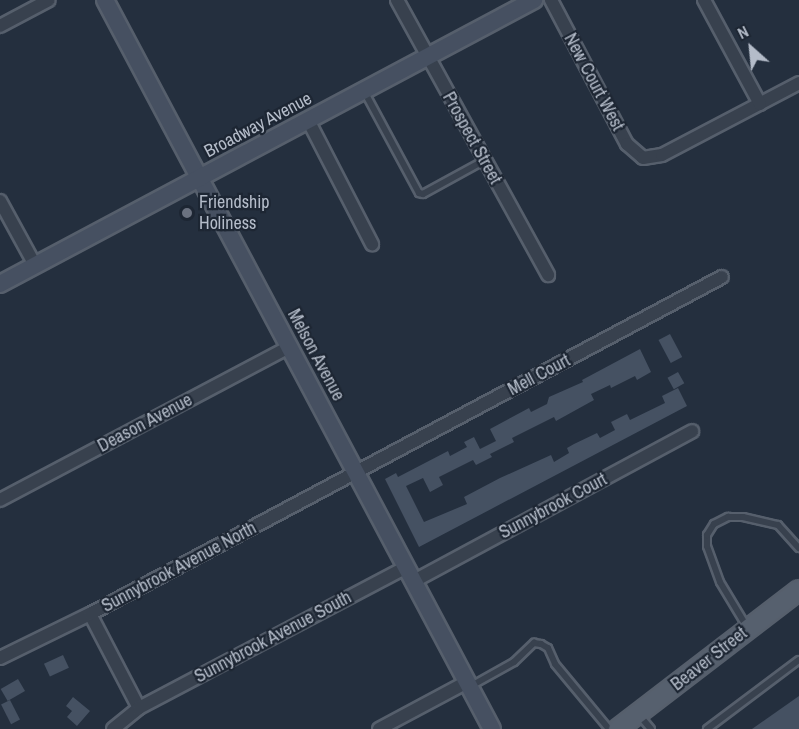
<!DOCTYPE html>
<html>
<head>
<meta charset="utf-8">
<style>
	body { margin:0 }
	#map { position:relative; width:799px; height:729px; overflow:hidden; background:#242f3e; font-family:"Archivo Narrow",sans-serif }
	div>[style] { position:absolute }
	.building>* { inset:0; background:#455162; transform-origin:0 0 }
	.roads { filter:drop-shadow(2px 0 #565f6c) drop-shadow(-2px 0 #565f6c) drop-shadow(0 2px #565f6c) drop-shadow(0 -2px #565f6c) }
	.lane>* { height:6px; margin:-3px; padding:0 3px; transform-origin:3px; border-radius:3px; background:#38414e }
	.street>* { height:12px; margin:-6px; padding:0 6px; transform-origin:6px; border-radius:6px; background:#38414e }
	.secondary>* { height:16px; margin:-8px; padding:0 8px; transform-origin:8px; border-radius:8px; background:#465061 }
	.primary>* { height:18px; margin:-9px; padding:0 9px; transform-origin:9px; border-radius:9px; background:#56606e }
	.dots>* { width:16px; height:16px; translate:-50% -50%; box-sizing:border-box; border:3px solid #1d2633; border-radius:50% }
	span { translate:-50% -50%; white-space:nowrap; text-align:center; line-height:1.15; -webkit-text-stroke:4.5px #1d2633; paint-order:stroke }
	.street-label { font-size:18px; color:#b4bcc9 }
	.poi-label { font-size:18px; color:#b4bcc9 }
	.left { translate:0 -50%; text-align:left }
	.north { position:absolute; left:721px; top:18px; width:60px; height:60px; -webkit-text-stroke:4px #1d2633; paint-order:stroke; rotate:333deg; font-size:16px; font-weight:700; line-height:24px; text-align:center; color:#b4bcc9 }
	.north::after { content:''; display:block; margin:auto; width:21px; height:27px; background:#b4bcc9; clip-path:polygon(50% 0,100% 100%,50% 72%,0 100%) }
</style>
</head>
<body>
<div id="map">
	<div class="building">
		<div style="left:670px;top:334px;width:26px;height:13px;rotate:62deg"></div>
		<div style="clip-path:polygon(640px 349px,651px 372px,637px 380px,635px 376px,611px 388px,610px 385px,591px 394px,594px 400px,556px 421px,554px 417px,512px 438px,514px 442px,490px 454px,492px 457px,476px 465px,473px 460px,439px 477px,443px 485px,430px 492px,423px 478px,406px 486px,424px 522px,467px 504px,464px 497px,500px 478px,551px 455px,554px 462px,569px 453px,567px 448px,574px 444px,597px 433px,600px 438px,615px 430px,611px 422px,627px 414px,630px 420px,665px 403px,662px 396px,678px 388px,687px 406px,419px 547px,385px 479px,396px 473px,398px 477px,448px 451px,450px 456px,467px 447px,464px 442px,474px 437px,480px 449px,496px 441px,490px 429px,529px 408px,531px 412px,547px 404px,549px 397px,583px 382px,582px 380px)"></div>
		<div style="left:678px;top:372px;width:13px;height:12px;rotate:61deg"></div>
		<div style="left:63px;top:655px;width:14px;height:21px;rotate:65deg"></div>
		<div style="left:18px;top:679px;width:14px;height:20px;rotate:60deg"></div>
		<div style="clip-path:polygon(799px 696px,799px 729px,752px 729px)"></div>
		<div style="clip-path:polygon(73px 697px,90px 711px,77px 726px,67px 717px,72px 711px,66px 706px)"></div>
		<div style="left:10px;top:700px;width:22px;height:10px;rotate:63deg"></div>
	</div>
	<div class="roads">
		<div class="lane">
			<div style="left:364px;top:91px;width:116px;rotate:61.7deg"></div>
			<div style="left:419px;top:193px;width:4px;rotate:14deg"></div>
			<div style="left:423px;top:194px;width:71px;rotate:-28.7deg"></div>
			<div style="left:747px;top:627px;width:52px;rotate:-121deg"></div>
			<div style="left:720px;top:582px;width:38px;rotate:-110deg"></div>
			<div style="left:707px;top:546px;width:11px;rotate:-90deg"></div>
			<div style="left:707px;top:535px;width:13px;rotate:-58deg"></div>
			<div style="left:714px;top:524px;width:16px;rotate:-27deg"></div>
			<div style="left:728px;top:517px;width:15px"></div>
			<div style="left:743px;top:517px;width:36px;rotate:13deg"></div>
			<div style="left:778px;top:525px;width:31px;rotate:48deg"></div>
			<div style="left:471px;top:686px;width:49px;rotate:-29.2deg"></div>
			<div style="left:514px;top:662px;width:28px;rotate:-44deg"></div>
			<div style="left:534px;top:643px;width:7px;rotate:8deg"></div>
			<div style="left:541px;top:644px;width:8px;rotate:30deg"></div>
			<div style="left:548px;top:648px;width:17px;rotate:66deg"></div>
			<div style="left:555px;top:664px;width:85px;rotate:50.3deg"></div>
			<div style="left:640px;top:716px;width:17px;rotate:50deg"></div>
			<div style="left:707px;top:729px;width:115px;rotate:-36.9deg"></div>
		</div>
		<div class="street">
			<div style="left:397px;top:0;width:314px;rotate:61.2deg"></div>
			<div style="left:551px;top:0;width:163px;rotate:62.2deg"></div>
			<div style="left:627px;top:144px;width:21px;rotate:41deg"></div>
			<div style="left:643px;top:158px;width:19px;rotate:-9deg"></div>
			<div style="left:662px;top:155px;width:155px;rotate:-27.7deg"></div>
			<div style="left:704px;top:0;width:118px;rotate:61.7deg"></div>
			<div style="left:0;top:26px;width:55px;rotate:-28deg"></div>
			<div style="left:308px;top:120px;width:140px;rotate:62.7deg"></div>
			<div style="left:0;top:201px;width:73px;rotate:61.3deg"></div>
			<div style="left:0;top:500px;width:327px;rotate:-27.9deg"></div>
			<div style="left:414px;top:581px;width:316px;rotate:-28.3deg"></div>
			<div style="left:90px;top:614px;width:106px;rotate:62.5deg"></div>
			<div style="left:0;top:658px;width:100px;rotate:-26.1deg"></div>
			<div style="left:90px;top:614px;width:716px;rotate:-28.07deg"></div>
			<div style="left:113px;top:729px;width:33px;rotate:-39deg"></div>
			<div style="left:139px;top:708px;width:302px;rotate:-27.8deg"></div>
			<div style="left:379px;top:729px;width:100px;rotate:-28.1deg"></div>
		</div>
		<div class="secondary">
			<div style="left:105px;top:0;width:825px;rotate:62.04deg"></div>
			<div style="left:0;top:284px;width:605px;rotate:-28.01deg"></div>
		</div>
		<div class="primary">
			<div style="left:618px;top:729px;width:228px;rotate:-37.5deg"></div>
		</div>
	</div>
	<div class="dots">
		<div style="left:187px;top:213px;background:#6b7280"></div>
	</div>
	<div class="street-label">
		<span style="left:594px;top:82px;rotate:62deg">New Court West</span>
		<span style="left:258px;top:125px;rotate:-28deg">Broadway Avenue</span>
		<span style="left:472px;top:138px;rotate:61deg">Prospect Street</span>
		<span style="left:316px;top:355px;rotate:62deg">Melson Avenue</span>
		<span style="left:539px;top:375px;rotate:-28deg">Mell Court</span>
		<span style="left:145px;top:423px;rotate:-28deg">Deason Avenue</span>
		<span style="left:553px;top:506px;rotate:-28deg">Sunnybrook Court</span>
		<span style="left:179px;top:567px;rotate:-28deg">Sunnybrook Avenue North</span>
		<span style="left:273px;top:637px;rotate:-28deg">Sunnybrook Avenue South</span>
		<span style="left:709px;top:659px;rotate:-38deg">Beaver Street</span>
	</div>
	<div class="poi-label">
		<span class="left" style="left:199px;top:213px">Friendship<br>Holiness</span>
	</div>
	<div class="north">N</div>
</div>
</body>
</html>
